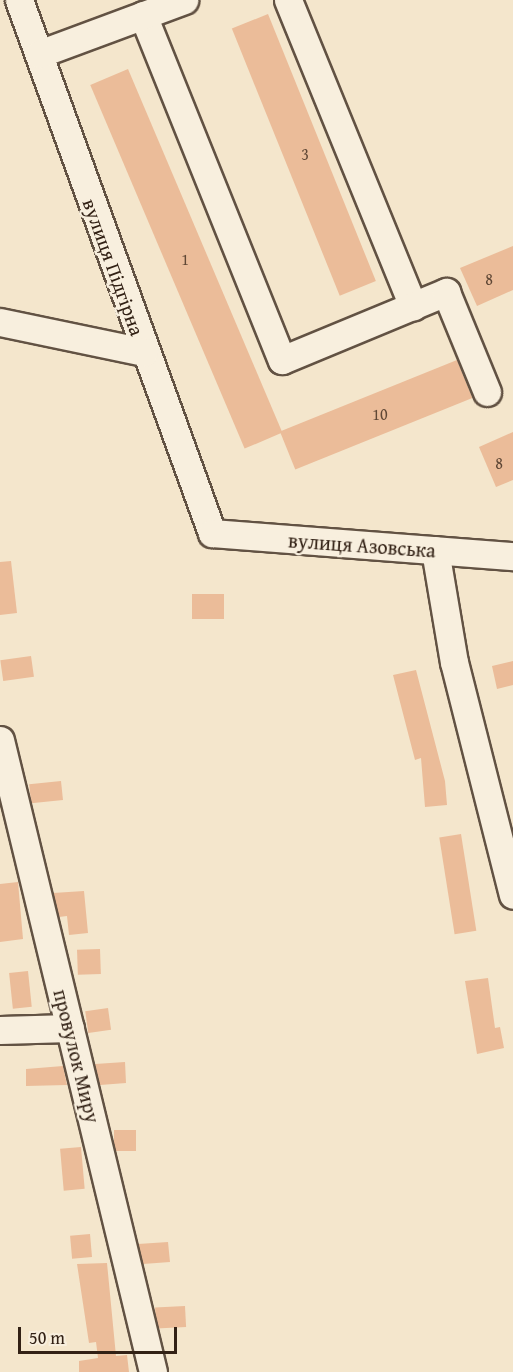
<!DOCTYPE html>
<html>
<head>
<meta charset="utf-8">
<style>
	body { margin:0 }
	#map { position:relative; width:513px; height:1372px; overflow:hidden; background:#f4e6cc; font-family:"Gentium Book Plus",serif }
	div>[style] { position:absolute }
	.building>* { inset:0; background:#ebbc99; transform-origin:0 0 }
	.roads { filter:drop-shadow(2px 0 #625243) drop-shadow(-2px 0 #625243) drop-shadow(0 2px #625243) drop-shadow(0 -2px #625243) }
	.minor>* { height:27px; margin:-13.5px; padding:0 13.5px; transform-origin:13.5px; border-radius:13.5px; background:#f8efde }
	span { translate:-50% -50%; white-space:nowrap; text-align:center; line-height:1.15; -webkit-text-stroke:4.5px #f8efde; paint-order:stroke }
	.number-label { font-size:16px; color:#604836 }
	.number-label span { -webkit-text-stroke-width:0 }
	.street-label { font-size:20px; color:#322115 }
	.scale { position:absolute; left:18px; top:1327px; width:159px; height:27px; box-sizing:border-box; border:3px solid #322115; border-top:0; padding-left:8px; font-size:18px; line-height:21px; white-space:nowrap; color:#322115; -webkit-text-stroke:4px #f8efde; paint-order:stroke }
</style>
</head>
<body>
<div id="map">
	<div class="building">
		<div style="left:268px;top:14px;width:288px;height:39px;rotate:68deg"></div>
		<div style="left:128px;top:69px;width:395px;height:41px;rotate:67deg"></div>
		<div style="clip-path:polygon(513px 246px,513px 290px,477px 306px,460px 268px)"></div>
		<div style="left:457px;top:360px;width:41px;height:191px;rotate:68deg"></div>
		<div style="clip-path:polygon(513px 432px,513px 480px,496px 487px,479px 447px)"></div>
		<div style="clip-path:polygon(11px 561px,17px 613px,0 615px,0 562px)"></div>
		<div style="left:192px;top:594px;width:32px;height:25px"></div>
		<div style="left:31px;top:656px;width:21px;height:31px;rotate:82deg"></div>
		<div style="clip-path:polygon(513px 661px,513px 685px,497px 689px,492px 666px)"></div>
		<div style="clip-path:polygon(416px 670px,445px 781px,447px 805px,425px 807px,421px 758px,415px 760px,393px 675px)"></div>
		<div style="left:61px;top:781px;width:19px;height:32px;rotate:84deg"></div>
		<div style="left:461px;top:834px;width:98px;height:22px;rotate:81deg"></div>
		<div style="clip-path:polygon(18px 882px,23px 939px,0 942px,0 884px)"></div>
		<div style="clip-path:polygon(84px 891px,88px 933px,69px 935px,67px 916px,59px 917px,53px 893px)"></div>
		<div style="left:100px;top:949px;width:25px;height:23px;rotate:88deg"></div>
		<div style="left:28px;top:971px;width:36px;height:19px;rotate:84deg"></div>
		<div style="clip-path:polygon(488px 978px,495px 1028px,500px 1027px,504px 1048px,477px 1054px,465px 981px)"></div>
		<div style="left:108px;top:1008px;width:22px;height:23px;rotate:82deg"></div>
		<div style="clip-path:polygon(125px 1062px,126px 1083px,100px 1085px,95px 1064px)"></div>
		<div style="clip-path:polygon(63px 1066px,67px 1085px,26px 1086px,26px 1069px)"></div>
		<div style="left:114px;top:1130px;width:22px;height:21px"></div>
		<div style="left:81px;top:1147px;width:42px;height:21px;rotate:85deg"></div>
		<div style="left:90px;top:1234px;width:23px;height:20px;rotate:85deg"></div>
		<div style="clip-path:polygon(168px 1242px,170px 1262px,143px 1264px,138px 1244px)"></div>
		<div style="clip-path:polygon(107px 1263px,116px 1356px,127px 1355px,129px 1372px,79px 1372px,79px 1361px,98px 1358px,96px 1342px,89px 1343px,77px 1264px)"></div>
		<div style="left:185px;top:1306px;width:21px;height:30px;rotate:87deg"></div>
	</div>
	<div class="roads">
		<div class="minor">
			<div style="left:19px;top:0;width:567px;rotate:70.09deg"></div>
			<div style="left:212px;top:533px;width:302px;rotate:4.4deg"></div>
			<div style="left:288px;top:0;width:331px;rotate:67.8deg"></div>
			<div style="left:143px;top:15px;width:372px;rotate:68.1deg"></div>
			<div style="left:282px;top:360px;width:178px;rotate:-22.5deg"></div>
			<div style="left:446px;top:292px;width:108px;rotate:67.7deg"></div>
			<div style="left:39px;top:54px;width:155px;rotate:-20.4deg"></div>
			<div style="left:0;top:322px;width:147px;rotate:11.8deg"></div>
			<div style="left:435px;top:550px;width:114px;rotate:80.4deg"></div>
			<div style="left:454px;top:662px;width:240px;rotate:75.8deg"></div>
			<div style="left:0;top:740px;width:650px;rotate:76.39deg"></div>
			<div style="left:0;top:1030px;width:70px;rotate:-1.6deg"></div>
		</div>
	</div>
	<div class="number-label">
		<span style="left:305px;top:154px">3</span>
		<span style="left:185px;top:259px">1</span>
		<span style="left:489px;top:279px">8</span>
		<span style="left:380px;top:414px">10</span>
		<span style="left:499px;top:463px">8</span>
	</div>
	<div class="street-label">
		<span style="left:114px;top:267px;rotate:70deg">вулиця Підгірна</span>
		<span style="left:362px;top:545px;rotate:4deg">вулиця Азовська</span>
		<span style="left:77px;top:1056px;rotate:76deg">провулок Миру</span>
	</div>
	<div class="scale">50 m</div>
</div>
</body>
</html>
